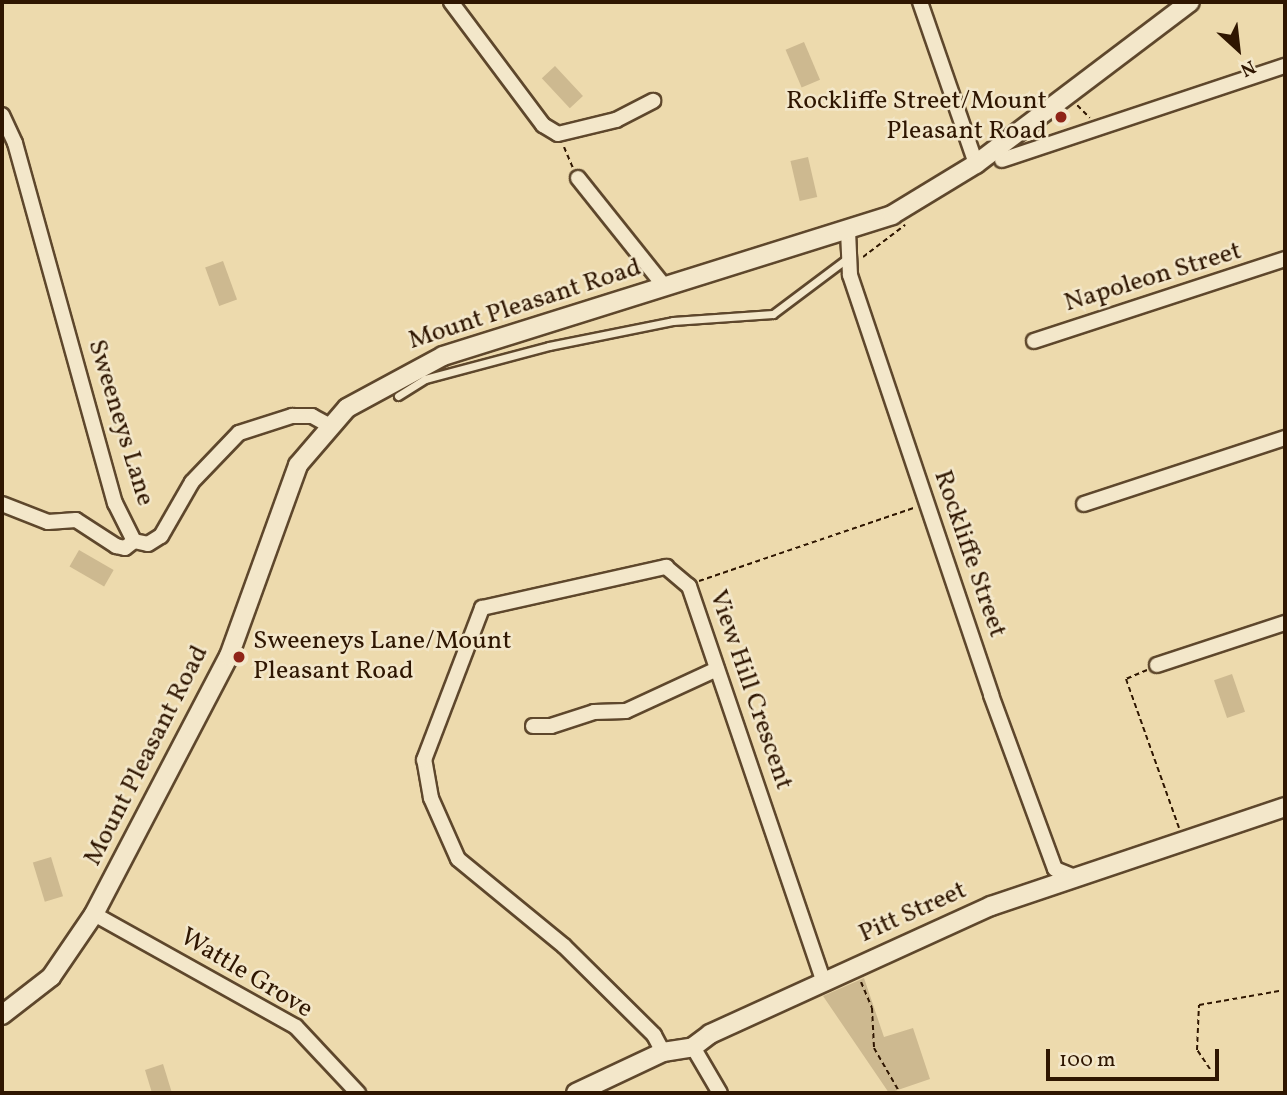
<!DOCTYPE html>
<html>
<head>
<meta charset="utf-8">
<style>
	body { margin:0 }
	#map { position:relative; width:1287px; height:1095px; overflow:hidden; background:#eddaad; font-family:Vollkorn,serif }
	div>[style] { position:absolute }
	.green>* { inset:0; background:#cdb990; transform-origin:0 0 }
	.path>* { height:2px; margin-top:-1px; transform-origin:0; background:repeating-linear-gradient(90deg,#2f1601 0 5px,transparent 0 8.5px) }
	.roads { filter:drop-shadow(2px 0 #5e472c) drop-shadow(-2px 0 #5e472c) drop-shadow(0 2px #5e472c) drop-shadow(0 -2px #5e472c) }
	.service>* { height:7px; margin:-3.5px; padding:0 3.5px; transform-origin:3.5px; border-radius:3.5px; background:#f3e7ca }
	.minor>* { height:14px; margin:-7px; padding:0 7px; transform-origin:7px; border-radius:7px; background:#f3e7ca }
	.tertiary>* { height:18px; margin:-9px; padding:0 9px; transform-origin:9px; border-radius:9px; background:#f3e7ca }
	.dots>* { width:19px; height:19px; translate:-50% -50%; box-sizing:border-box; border:4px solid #f3e7ca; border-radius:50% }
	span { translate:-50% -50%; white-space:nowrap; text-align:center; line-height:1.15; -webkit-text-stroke:5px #f3e7ca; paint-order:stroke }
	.poi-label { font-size:26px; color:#2f1601 }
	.right { translate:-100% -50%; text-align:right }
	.left { translate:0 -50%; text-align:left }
	.street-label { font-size:26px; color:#2f1601 }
	.frame { position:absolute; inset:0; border:4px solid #2f1601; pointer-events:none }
	.north { position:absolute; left:1203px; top:14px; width:70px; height:70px; -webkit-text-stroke:5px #f3e7ca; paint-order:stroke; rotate:153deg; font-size:19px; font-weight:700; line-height:28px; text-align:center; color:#2f1601 }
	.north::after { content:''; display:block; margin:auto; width:24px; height:32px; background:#2f1601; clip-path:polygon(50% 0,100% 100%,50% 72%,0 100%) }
	.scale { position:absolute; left:1046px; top:1049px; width:173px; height:32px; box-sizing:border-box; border:4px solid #2f1601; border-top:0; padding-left:9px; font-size:21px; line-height:24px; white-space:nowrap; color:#2f1601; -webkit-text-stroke:5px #f3e7ca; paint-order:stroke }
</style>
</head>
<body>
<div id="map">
	<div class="green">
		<div style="left:804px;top:42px;width:41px;height:20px;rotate:67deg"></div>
		<div style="left:555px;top:66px;width:41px;height:18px;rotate:47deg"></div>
		<div style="left:808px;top:157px;width:41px;height:18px;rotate:77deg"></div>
		<div style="left:223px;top:261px;width:41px;height:19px;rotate:70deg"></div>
		<div style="left:79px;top:550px;width:40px;height:19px;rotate:30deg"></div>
		<div style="left:1232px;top:674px;width:40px;height:19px;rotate:71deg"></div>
		<div style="left:51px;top:857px;width:41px;height:19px;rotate:73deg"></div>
		<div style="clip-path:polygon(864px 978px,884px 1037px,913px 1028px,930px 1079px,889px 1093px,823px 996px)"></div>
		<div style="clip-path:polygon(163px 1064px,172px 1093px,152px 1093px,145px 1070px)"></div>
	</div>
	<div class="path">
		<div style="left:1077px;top:105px;width:18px;rotate:45deg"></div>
		<div style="left:564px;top:147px;width:23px;rotate:67deg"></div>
		<div style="left:863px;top:257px;width:53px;rotate:-37.3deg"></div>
		<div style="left:699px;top:581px;width:229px;rotate:-18.8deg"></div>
		<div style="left:1147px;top:670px;width:23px;rotate:157deg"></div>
		<div style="left:1126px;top:679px;width:158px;rotate:70.4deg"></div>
		<div style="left:861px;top:982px;width:28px;rotate:67deg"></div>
		<div style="left:872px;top:1008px;width:40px;rotate:87.1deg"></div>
		<div style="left:874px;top:1048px;width:52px;rotate:60deg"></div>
		<div style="left:1210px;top:1069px;width:23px;rotate:-124deg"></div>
		<div style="left:1197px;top:1050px;width:45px;rotate:-87.5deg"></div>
		<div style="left:1199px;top:1005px;width:87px;rotate:-9.9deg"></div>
	</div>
	<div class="roads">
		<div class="service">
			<div style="left:398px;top:396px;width:32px;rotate:-32deg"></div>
			<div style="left:425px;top:379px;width:128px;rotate:-14.9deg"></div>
			<div style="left:549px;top:346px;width:126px;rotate:-11.4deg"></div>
			<div style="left:673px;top:321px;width:100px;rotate:-4deg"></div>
			<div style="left:773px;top:314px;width:95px;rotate:-36.9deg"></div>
		</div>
		<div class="minor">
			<div style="left:451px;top:2px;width:154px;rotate:53.2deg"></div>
			<div style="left:543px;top:125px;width:17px;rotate:31deg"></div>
			<div style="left:558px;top:134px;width:60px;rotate:-13.6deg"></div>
			<div style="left:616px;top:120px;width:42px;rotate:-27.2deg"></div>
			<div style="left:920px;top:2px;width:171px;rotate:70.9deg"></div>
			<div style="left:2px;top:115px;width:31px;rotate:65deg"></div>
			<div style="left:15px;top:143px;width:374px;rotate:74.5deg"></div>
			<div style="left:115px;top:503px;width:42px;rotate:63.4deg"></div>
			<div style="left:134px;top:541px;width:14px;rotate:12deg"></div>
			<div style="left:148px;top:544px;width:15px;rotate:-32deg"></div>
			<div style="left:161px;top:536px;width:62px;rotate:-60.1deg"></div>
			<div style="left:192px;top:482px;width:68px;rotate:-46.2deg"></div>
			<div style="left:239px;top:433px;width:56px;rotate:-17.8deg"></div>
			<div style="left:292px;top:416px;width:20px"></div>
			<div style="left:312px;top:416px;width:18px;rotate:29deg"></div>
			<div style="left:1002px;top:160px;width:298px;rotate:-18.4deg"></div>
			<div style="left:578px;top:178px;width:139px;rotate:51.4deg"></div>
			<div style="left:848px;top:231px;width:44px;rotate:87.4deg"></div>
			<div style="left:850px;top:275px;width:443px;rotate:71.4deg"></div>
			<div style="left:991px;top:695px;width:185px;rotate:69.8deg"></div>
			<div style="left:1055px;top:869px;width:22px;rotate:22deg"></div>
			<div style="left:1034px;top:341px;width:264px;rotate:-18.1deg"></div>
			<div style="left:2px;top:504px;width:49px;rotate:21.4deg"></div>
			<div style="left:48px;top:522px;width:28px;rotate:-4deg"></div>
			<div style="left:76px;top:520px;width:48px;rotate:33deg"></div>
			<div style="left:116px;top:546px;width:9px;rotate:13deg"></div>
			<div style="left:125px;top:548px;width:11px;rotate:-38deg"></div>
			<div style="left:1084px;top:504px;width:212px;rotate:-18.2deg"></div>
			<div style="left:1157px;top:665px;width:135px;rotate:-18.2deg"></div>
			<div style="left:533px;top:726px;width:18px"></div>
			<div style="left:551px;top:726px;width:45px;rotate:-18deg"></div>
			<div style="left:594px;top:712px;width:32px;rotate:-2deg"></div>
			<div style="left:626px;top:711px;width:100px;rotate:-24.8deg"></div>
			<div style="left:94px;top:914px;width:231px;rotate:29.2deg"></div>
			<div style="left:296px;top:1027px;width:91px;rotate:46.8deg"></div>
			<div style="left:693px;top:1047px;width:53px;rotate:59.6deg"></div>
			<div style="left:663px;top:1052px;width:19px;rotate:-118deg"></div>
			<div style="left:654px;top:1035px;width:127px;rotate:-135.3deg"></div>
			<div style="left:564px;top:946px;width:137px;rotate:-140.6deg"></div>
			<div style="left:458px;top:859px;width:67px;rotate:-113.9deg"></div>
			<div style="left:431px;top:798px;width:39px;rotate:-100deg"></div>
			<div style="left:424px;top:760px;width:163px;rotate:-69.1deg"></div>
			<div style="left:482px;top:608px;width:189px;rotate:-12.6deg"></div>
			<div style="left:666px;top:567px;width:30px;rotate:40deg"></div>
			<div style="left:689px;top:586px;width:419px;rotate:71.2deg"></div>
		</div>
		<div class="tertiary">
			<div style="left:2px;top:1015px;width:62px;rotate:-37.8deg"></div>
			<div style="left:51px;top:977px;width:76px;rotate:-55.7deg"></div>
			<div style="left:94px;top:914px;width:291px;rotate:-62.4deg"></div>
			<div style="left:229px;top:656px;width:203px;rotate:-70.1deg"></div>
			<div style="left:298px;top:465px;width:75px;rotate:-49.3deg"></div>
			<div style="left:347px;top:408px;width:109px;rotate:-28.4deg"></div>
			<div style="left:443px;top:356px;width:471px;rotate:-17.4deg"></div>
			<div style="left:892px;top:215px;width:98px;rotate:-31.3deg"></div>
			<div style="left:976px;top:164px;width:268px;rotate:-37.1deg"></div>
			<div style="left:576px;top:1093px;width:96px;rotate:-25.2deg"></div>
			<div style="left:663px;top:1052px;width:30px;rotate:-9deg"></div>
			<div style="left:693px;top:1047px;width:21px;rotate:-37deg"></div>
			<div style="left:710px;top:1034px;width:309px;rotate:-24.5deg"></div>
			<div style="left:991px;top:906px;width:310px;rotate:-18.6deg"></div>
		</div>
	</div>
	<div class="dots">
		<div style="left:1061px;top:117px;background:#8f2418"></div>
		<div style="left:239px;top:657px;background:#8f2418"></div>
	</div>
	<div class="poi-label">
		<span class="right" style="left:1047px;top:117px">Rockliffe Street/Mount<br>Pleasant Road</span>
		<span class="left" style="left:253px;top:657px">Sweeneys Lane/Mount<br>Pleasant Road</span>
	</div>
	<div class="street-label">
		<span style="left:1153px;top:278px;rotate:-17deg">Napoleon Street</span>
		<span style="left:525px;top:305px;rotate:-18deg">Mount Pleasant Road</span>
		<span style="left:120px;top:423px;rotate:73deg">Sweeneys Lane</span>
		<span style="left:969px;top:554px;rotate:71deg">Rockliffe Street</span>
		<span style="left:750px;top:690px;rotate:71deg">View Hill Crescent</span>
		<span style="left:147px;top:756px;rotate:-63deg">Mount Pleasant Road</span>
		<span style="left:913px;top:913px;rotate:-24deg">Pitt Street</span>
		<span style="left:246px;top:974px;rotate:31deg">Wattle Grove</span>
	</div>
	<div class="frame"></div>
	<div class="north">N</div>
	<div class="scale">100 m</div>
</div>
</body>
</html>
